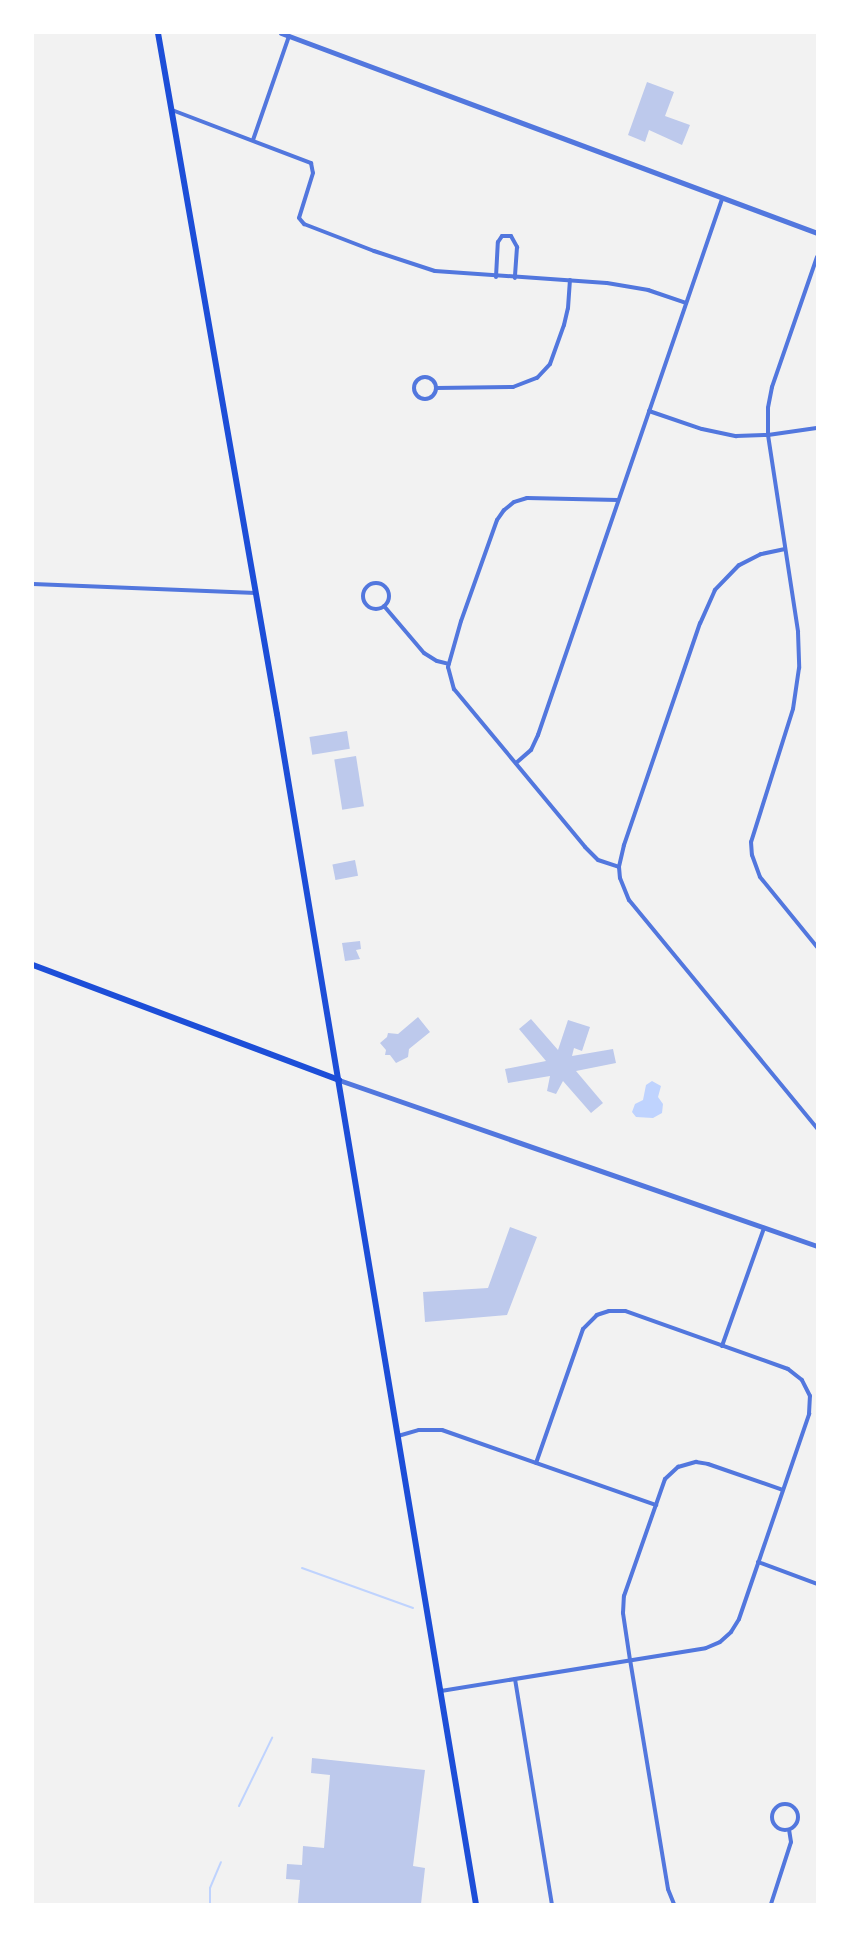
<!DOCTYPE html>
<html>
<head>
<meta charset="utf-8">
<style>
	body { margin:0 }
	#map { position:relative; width:850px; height:1937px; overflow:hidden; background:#f2f2f2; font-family:Commissioner,sans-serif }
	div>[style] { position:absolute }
	.water>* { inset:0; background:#bfd3fe }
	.stream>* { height:2px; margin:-1px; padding:0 1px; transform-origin:1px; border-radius:1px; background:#bfd3fe }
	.building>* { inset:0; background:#bdc9ec; transform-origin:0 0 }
	.minor>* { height:4px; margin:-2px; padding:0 2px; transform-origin:2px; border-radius:2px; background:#5277de }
	.minor>.ring { margin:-2px; padding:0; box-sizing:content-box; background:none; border:4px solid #5277de; border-radius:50% }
	.tertiary>* { height:5px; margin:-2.5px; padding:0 2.5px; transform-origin:2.5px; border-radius:2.5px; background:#5277de }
	.secondary>* { height:6px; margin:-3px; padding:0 3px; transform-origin:3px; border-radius:3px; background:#1d4ed8 }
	span { translate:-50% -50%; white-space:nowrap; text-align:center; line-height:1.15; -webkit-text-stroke:4.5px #fff; paint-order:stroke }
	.frame { position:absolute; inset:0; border:34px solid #fff; pointer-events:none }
</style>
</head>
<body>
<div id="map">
	<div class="water">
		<div style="clip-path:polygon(652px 1081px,661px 1086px,658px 1097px,663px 1104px,662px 1113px,653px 1118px,636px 1117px,632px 1112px,635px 1104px,643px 1100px,646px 1085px)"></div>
	</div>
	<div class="stream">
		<div style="left:302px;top:1568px;width:118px;rotate:19.8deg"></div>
		<div style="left:239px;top:1806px;width:76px;rotate:-64.1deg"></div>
		<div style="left:210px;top:1904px;width:16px;rotate:-90deg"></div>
		<div style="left:210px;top:1888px;width:28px;rotate:-67deg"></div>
	</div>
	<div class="building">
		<div style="clip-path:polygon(647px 82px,674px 92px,665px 116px,690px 125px,682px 145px,649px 130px,645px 142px,628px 135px)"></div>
		<div style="left:347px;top:731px;width:18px;height:38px;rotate:81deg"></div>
		<div style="left:356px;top:756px;width:51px;height:22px;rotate:81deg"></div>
		<div style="left:355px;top:860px;width:16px;height:23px;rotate:79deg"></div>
		<div style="clip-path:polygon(360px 941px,361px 949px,356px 950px,360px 959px,345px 961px,342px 943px)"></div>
		<div style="clip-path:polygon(418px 1017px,430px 1032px,409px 1049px,408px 1057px,396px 1063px,390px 1055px,385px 1055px,386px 1050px,380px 1043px,387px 1037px,388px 1033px,398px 1034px)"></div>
		<div style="clip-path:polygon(531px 1019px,558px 1050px,568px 1020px,590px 1027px,582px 1051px,574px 1048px,572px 1056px,613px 1049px,616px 1063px,576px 1071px,603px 1103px,591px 1113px,563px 1081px,556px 1094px,547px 1091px,550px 1076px,508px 1083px,505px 1069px,546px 1061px,519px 1029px)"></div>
		<div style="clip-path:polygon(510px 1227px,537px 1237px,507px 1315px,425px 1322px,423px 1292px,488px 1288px)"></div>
		<div style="clip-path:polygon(312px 1758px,425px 1770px,413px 1866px,425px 1868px,421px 1904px,298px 1903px,300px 1880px,286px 1879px,287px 1864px,302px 1865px,303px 1846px,324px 1848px,330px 1775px,311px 1773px)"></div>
	</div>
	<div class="minor">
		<div style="left:172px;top:110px;width:149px;rotate:20.9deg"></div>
		<div style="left:311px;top:163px;width:10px;rotate:79deg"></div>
		<div style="left:313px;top:173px;width:47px;rotate:107.3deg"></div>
		<div style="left:299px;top:218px;width:8px;rotate:50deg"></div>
		<div style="left:304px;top:224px;width:75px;rotate:21.1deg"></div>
		<div style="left:374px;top:251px;width:64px;rotate:18.2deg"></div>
		<div style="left:435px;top:271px;width:172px;rotate:4deg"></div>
		<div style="left:607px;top:283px;width:42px;rotate:9.7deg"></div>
		<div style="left:648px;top:290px;width:40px;rotate:18.9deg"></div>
		<div style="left:253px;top:140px;width:110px;rotate:-70.9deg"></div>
		<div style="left:817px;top:257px;width:138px;rotate:109.1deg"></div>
		<div style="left:772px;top:387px;width:21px;rotate:101deg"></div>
		<div style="left:768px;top:408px;width:27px;rotate:90deg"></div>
		<div style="left:768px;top:435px;width:199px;rotate:81.3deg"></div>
		<div style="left:798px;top:632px;width:36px;rotate:88deg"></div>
		<div style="left:799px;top:668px;width:41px;rotate:98.3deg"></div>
		<div style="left:793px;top:709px;width:139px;rotate:107.5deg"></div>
		<div style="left:751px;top:842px;width:13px;rotate:86deg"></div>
		<div style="left:752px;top:855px;width:23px;rotate:70deg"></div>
		<div style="left:760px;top:877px;width:90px;rotate:50.8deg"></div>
		<div style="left:496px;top:277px;width:35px;rotate:-87deg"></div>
		<div style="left:498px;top:242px;width:7px;rotate:-56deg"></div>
		<div style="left:502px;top:236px;width:9px"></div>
		<div style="left:511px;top:236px;width:13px;rotate:61deg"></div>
		<div style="left:517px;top:247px;width:31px;rotate:94deg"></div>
		<div class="ring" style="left:414px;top:377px;width:18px;height:18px"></div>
		<div style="left:436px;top:388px;width:77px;rotate:-0.7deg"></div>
		<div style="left:513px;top:387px;width:26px;rotate:-21deg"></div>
		<div style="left:537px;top:378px;width:19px;rotate:-47deg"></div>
		<div style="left:550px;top:364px;width:41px;rotate:-70.3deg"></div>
		<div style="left:564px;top:325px;width:17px;rotate:-77deg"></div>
		<div style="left:568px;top:308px;width:28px;rotate:-86deg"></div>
		<div style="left:649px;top:411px;width:56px;rotate:18.8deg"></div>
		<div style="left:702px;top:429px;width:35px;rotate:12deg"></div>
		<div style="left:736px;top:436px;width:32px;rotate:-2deg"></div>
		<div style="left:768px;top:435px;width:49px;rotate:-8.1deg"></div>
		<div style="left:618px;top:500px;width:91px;rotate:-178.7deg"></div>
		<div style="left:527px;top:498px;width:14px;rotate:163deg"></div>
		<div style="left:514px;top:502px;width:13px;rotate:141deg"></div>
		<div style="left:504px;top:510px;width:12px;rotate:125deg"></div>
		<div style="left:497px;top:520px;width:107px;rotate:109.6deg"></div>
		<div style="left:461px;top:621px;width:48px;rotate:105.8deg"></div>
		<div style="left:448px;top:667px;width:23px;rotate:75deg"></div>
		<div style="left:454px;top:689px;width:205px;rotate:50.3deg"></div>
		<div style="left:585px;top:847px;width:18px;rotate:45deg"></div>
		<div style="left:598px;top:860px;width:22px;rotate:18deg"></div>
		<div style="left:785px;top:549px;width:25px;rotate:168deg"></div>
		<div style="left:761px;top:554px;width:25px;rotate:153deg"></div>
		<div style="left:739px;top:565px;width:35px;rotate:134deg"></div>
		<div style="left:715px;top:590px;width:36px;rotate:114deg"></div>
		<div style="left:700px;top:623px;width:235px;rotate:108.9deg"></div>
		<div style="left:624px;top:845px;width:23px;rotate:103deg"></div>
		<div style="left:619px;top:867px;width:11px;rotate:85deg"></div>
		<div style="left:620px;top:878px;width:24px;rotate:68deg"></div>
		<div style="left:629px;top:900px;width:296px;rotate:50.5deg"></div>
		<div class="ring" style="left:363px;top:583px;width:22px;height:22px"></div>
		<div style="left:33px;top:584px;width:223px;rotate:2.3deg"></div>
		<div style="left:384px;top:606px;width:62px;rotate:49.6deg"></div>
		<div style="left:424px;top:653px;width:15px;rotate:32deg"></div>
		<div style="left:437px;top:661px;width:12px;rotate:14deg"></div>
		<div style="left:516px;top:763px;width:20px;rotate:-41deg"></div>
		<div style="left:531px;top:750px;width:17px;rotate:-65deg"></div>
		<div style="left:538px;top:735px;width:567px;rotate:-71.05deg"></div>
		<div style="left:722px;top:1346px;width:125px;rotate:-70.4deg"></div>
		<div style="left:398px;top:1436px;width:22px;rotate:-16deg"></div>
		<div style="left:419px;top:1430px;width:23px"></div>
		<div style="left:442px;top:1430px;width:227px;rotate:19.3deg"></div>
		<div style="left:758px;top:1562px;width:63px;rotate:20.4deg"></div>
		<div style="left:515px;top:1679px;width:228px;rotate:80.7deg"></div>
		<div style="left:441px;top:1691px;width:268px;rotate:-9.2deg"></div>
		<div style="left:706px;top:1648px;width:15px;rotate:-23deg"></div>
		<div style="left:720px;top:1642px;width:15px;rotate:-42deg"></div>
		<div style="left:731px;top:1632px;width:15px;rotate:-58deg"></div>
		<div style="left:739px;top:1619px;width:217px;rotate:-71.1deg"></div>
		<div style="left:809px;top:1414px;width:18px;rotate:-87deg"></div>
		<div style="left:810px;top:1396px;width:18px;rotate:-117deg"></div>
		<div style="left:802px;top:1380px;width:18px;rotate:-142deg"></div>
		<div style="left:788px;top:1369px;width:173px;rotate:-160.4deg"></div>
		<div style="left:625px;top:1311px;width:16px;rotate:180deg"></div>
		<div style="left:609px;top:1311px;width:13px;rotate:162deg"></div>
		<div style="left:597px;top:1315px;width:20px;rotate:135deg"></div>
		<div style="left:583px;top:1329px;width:142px;rotate:109.3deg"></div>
		<div class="ring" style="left:772px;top:1804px;width:22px;height:22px"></div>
		<div style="left:674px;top:1904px;width:16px;rotate:-112deg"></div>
		<div style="left:668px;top:1889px;width:232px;rotate:-99.4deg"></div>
		<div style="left:630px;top:1660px;width:48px;rotate:-98.5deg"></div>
		<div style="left:623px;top:1613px;width:17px;rotate:-87deg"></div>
		<div style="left:624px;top:1596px;width:124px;rotate:-70.7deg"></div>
		<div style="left:665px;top:1479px;width:18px;rotate:-43deg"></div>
		<div style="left:678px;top:1467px;width:19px;rotate:-16deg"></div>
		<div style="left:696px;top:1462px;width:12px;rotate:9deg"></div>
		<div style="left:708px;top:1464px;width:79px;rotate:19.1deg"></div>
		<div style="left:771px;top:1904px;width:65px;rotate:-72.1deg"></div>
		<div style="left:791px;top:1842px;width:12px;rotate:-99deg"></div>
	</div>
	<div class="tertiary">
		<div style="left:281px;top:33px;width:572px;rotate:20.46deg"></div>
		<div style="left:339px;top:1080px;width:506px;rotate:19.15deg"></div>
	</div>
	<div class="secondary">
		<div style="left:158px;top:33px;width:691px;rotate:80.09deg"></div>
		<div style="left:277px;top:714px;width:1207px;rotate:80.51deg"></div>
		<div style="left:33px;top:965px;width:327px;rotate:20.6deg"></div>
	</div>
	<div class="frame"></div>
</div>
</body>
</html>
